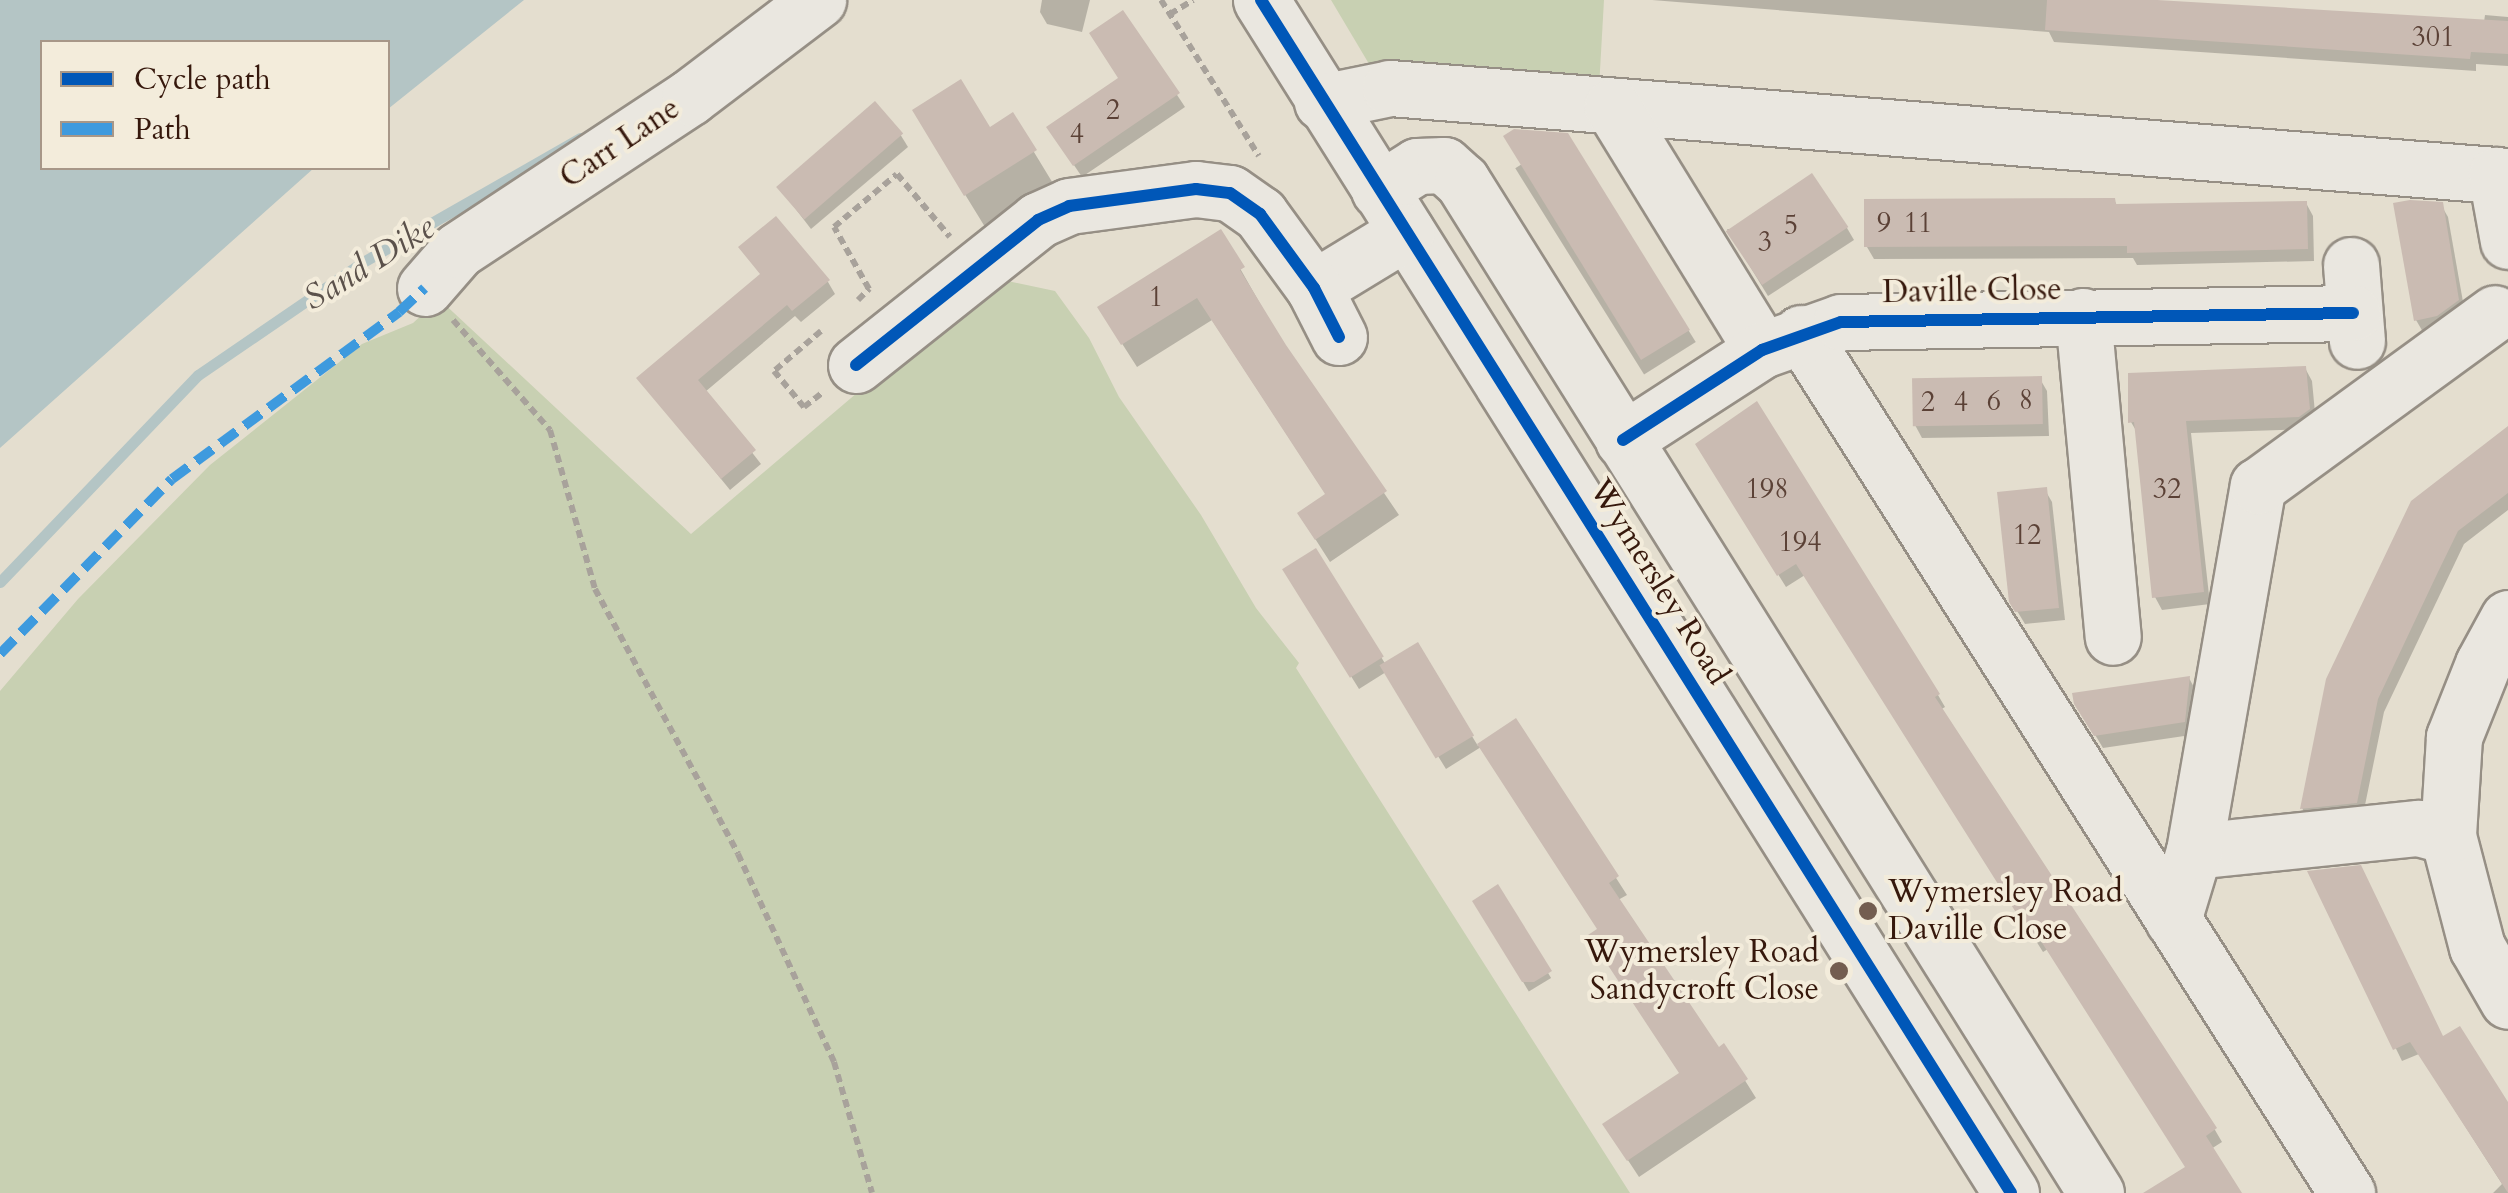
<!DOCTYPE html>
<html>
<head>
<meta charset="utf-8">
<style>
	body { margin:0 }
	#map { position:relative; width:2508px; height:1193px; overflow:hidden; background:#e4decf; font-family:Cardo,serif }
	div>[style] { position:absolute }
	.green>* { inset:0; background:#c8d0b2 }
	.water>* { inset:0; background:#b4c5c5 }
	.shadow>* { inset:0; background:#0003; transform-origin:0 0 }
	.stream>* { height:11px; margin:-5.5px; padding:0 5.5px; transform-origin:5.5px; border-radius:5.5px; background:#b4c5c5 }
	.building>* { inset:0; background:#cabbb2; transform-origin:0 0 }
	.path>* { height:6px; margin-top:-3px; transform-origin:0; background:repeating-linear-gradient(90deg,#a8a29b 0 8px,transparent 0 13px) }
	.roads { filter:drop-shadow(2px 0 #968f85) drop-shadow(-2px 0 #968f85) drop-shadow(0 2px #968f85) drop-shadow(0 -2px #968f85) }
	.minor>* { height:55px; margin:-27.5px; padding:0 27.5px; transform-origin:27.5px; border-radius:27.5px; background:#eae7e0 }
	.quiet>* { height:10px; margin-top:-5px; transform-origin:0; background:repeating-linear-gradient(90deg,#3e9ade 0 20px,transparent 0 30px) }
	.cycleway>* { height:12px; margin:-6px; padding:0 6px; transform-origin:6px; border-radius:6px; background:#0057b8 }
	.dots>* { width:28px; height:28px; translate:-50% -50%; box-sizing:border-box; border:5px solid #f3ecdb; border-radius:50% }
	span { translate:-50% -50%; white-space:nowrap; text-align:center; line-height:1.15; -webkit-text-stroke:8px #f3ecdb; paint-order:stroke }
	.number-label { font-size:28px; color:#5b4136 }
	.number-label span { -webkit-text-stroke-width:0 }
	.street-label { font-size:32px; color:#36180c }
	.poi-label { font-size:32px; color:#36180c }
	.left { translate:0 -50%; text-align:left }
	.right { translate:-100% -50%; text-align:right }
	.water-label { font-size:35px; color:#5b514b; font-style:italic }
	.legend { position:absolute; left:40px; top:40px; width:350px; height:130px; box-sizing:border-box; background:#f3ecdb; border:2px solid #a79788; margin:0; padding:12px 18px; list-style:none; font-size:30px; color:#36180c }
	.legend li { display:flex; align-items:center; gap:20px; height:50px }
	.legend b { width:50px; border:2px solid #a79788 }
</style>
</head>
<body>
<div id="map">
	<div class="green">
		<div style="clip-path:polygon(1331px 0,1604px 0,1599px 88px,1375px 74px)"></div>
		<div style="clip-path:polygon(1003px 280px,1055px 291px,1089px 338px,1119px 397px,1201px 515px,1256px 608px,1299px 663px,1296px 668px,1630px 1193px,0 1193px,0 691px,78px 599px,210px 465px,362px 344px,413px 323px,439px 299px,691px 534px,891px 364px)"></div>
	</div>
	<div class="water">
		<div style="clip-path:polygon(0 0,524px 0,388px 109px,388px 42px,42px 42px,42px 168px,314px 168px,0 448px)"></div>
	</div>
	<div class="shadow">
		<div style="clip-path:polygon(1042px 0,1090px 0,1082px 32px,1047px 24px,1040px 12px)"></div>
		<div style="clip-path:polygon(1652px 0,2123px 0,2484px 22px,2485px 15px,2508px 17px,2508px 66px,2476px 64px,2476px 71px,2054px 42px,2049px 32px)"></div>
		<div style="clip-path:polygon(1123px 13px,1185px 107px,1082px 177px,1057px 140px,1121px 79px)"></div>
		<div style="clip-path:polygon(1012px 116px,1054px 185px,985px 227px,934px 144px,989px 130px)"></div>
		<div style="clip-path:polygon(900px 134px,908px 147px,811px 229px,778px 186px)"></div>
		<div style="left:1567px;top:136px;width:243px;height:61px;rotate:58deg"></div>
		<div style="clip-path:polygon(2114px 200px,2118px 207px,2306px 203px,2313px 216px,2314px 261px,2137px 265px,2133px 258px,1874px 259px,1867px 247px)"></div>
		<div style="clip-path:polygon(2441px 205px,2448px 217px,2465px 313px,2423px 332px,2416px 320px)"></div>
		<div style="clip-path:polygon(1847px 228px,1854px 240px,1768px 296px,1727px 229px)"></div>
		<div style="clip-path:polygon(1220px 233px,1284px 346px,1399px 515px,1330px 562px,1314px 537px,1327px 496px,1212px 320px,1137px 367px,1114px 331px)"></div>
		<div style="clip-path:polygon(742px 248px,828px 282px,835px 294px,801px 322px,795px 316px,705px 392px,761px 464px,730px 490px,639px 378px,762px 276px)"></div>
		<div style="clip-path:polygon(2305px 368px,2312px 381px,2316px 423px,2306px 429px,2191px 433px,2210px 604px,2162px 610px,2155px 597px,2138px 434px,2131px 422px)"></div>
		<div style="clip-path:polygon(2040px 379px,2047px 391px,2049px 436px,1922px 438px,1915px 425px)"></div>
		<div style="clip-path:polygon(2508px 429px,2508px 510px,2464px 544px,2384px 712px,2363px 815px,2309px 820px,2302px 808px)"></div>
		<div style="clip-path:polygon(1705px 457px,1938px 695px,1945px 707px,1940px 710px,2215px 1130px,2222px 1142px,2211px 1149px,2239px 1193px,2163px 1193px,2188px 1168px,2048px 949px,2043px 952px,1805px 575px,1786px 587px)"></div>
		<div style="clip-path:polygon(2045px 490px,2052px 502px,2065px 620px,2025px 624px,2011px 601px)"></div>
		<div style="clip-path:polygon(1316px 552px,1386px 665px,1417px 646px,1478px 746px,1516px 722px,1627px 895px,1618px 900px,1718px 1050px,1724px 1047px,1756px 1098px,1639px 1177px,1616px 1142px,1682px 1075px,1600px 930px,1481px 747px,1446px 769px,1386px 672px,1359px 689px,1285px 570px)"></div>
		<div style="clip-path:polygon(2189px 678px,2196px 691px,2191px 735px,2103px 748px,2076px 703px)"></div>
		<div style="clip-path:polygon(2310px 873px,2443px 1039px,2508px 1106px,2508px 1193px,2493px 1193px,2502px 1184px,2419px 1054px,2402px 1061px)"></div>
		<div style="left:1497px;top:888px;width:105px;height:26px;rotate:59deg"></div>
	</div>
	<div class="stream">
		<div style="left:0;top:582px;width:286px;rotate:-46.3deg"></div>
		<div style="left:198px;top:375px;width:200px;rotate:-34.4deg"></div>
		<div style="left:363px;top:262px;width:250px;rotate:-29.7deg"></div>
	</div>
	<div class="building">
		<div style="clip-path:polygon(2047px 0,2157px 0,2508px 21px,2508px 54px,2471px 52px,2470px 59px,2045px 30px)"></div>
		<div style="clip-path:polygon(1123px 10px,1180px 93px,1073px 166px,1046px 127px,1118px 78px,1089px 33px)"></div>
		<div style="clip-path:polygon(961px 79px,990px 127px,1013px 112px,1037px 150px,964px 196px,912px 110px)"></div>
		<div style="left:875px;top:101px;width:43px;height:131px;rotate:49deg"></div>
		<div style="clip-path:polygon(1514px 129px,1568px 133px,1690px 330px,1641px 360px,1503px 136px)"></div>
		<div style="left:1812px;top:173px;width:65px;height:104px;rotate:56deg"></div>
		<div style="clip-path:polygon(2115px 198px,2116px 204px,2307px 201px,2308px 249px,2127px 253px,2127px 246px,1864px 247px,1864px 199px)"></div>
		<div style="clip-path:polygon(2410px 200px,2443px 202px,2459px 300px,2437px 316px,2414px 321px,2393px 203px)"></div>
		<div style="clip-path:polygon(776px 216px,830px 280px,792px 311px,787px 305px,698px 380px,756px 450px,721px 479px,636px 378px,760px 274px,738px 247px)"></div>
		<div style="clip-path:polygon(1221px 229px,1245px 267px,1240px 270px,1286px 345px,1387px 491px,1315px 540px,1297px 513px,1325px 494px,1197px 298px,1121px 345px,1097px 307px)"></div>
		<div style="clip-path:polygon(2306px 366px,2310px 409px,2299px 417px,2186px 421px,2204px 592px,2152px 598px,2134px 422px,2128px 423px,2128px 373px)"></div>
		<div style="left:2042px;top:376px;width:48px;height:130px;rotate:89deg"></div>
		<div style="clip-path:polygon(1757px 401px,1940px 694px,1935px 697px,2217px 1128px,2206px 1136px,2242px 1193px,2143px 1193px,2185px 1167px,2039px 938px,2034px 941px,1796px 564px,1777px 576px,1695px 444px)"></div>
		<div style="clip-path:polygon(2508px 426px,2508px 493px,2458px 531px,2438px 572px,2378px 699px,2357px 803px,2300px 809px,2326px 679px,2411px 501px)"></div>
		<div style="clip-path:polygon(2047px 487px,2059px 608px,2015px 612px,2009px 602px,1997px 492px)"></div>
		<div style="left:1316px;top:548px;width:128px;height:40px;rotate:58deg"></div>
		<div style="left:1418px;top:642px;width:109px;height:45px;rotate:59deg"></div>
		<div style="clip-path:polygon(2190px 676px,2185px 722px,2094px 736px,2074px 704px,2072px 693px)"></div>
		<div style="clip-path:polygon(1516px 718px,1619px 876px,1609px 883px,1719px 1047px,1724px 1043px,1748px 1079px,1627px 1161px,1602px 1124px,1679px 1073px,1588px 935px,1597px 929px,1477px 744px)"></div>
		<div style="clip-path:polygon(2361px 865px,2443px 1036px,2460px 1026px,2508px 1102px,2508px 1193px,2410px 1042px,2393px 1050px,2307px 871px)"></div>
		<div style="clip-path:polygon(1498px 884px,1552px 971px,1534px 982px,1522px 982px,1472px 901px)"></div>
	</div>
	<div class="path">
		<div style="left:1161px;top:0;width:184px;rotate:57.9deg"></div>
		<div style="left:1170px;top:14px;width:27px;rotate:-31deg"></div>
		<div style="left:858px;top:300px;width:16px;rotate:-45deg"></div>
		<div style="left:869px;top:289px;width:71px;rotate:-119.4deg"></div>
		<div style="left:834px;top:227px;width:82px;rotate:-40.1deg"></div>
		<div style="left:897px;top:174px;width:82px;rotate:49.9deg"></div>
		<div style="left:453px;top:320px;width:147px;rotate:48.6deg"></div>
		<div style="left:550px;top:430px;width:165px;rotate:74.2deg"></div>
		<div style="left:595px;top:589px;width:301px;rotate:61.6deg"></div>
		<div style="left:738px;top:854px;width:229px;rotate:65.2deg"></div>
		<div style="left:834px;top:1062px;width:136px;rotate:73.8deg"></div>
		<div style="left:821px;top:331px;width:62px;rotate:139.6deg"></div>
		<div style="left:774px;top:371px;width:47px;rotate:50.2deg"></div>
		<div style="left:804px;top:407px;width:23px;rotate:-38deg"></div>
	</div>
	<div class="roads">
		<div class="minor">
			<div style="left:1261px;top:0;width:1409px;rotate:57.84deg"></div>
			<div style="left:1322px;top:102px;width:69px;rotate:-11.6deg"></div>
			<div style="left:1390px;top:88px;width:1121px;rotate:4.5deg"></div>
			<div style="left:1612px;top:106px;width:286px;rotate:58.4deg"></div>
			<div style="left:2496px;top:175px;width:67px;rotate:79.7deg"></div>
			<div style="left:1379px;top:190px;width:45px;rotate:-32.3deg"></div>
			<div style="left:1417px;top:166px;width:27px;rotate:-2deg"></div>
			<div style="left:1444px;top:165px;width:24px;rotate:42deg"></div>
			<div style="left:1462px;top:181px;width:1194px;rotate:57.93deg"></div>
			<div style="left:2351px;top:265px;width:76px;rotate:85.5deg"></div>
			<div style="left:425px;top:288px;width:50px;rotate:-49deg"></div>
			<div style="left:458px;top:250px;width:278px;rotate:-33.4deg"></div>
			<div style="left:690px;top:97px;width:161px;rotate:-37.2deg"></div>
			<div style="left:1314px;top:288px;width:108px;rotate:-31.3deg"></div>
			<div style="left:2083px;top:316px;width:322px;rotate:84.7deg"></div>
			<div style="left:1801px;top:333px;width:1019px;rotate:57.59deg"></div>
			<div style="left:856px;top:365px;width:233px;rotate:-38.5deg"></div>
			<div style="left:1038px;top:220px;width:34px;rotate:-24deg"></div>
			<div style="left:1069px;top:206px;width:128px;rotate:-7.6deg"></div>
			<div style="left:1196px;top:189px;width:34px;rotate:7deg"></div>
			<div style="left:1230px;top:193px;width:37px;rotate:35deg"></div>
			<div style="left:1260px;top:214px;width:92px;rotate:53.9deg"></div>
			<div style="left:1314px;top:288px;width:55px;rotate:63deg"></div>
			<div style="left:1623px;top:440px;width:166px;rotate:-32.9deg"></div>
			<div style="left:1762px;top:350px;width:84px;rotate:-19.5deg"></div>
			<div style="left:1841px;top:322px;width:512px;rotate:-1.01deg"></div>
			<div style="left:2508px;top:618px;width:52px;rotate:118.5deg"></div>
			<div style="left:2483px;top:664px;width:79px;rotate:111.7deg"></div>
			<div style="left:2454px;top:737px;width:99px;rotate:93.5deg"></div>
			<div style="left:2448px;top:836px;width:115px;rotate:75.4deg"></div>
			<div style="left:2477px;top:947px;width:62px;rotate:60.1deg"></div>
			<div style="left:2194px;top:851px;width:225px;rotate:-5.9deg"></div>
			<div style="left:2418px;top:828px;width:31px;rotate:15deg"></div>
			<div style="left:2173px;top:920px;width:72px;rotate:-73.1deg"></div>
			<div style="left:2194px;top:851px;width:371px;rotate:-80.1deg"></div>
			<div style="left:2258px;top:486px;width:293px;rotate:-36.1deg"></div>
		</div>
	</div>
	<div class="quiet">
		<div style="left:0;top:654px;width:245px;rotate:-45.5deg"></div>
		<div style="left:172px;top:479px;width:282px;rotate:-36.3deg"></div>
		<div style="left:399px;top:312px;width:35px;rotate:-43deg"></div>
	</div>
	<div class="cycleway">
		<div style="left:1261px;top:0;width:1409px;rotate:57.84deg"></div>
		<div style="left:856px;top:365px;width:233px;rotate:-38.5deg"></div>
		<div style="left:1038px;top:220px;width:34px;rotate:-24deg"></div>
		<div style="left:1069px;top:206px;width:128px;rotate:-7.6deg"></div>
		<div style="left:1196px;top:189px;width:34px;rotate:7deg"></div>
		<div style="left:1230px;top:193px;width:37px;rotate:35deg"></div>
		<div style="left:1260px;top:214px;width:92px;rotate:53.9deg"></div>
		<div style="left:1314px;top:288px;width:55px;rotate:63deg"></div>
		<div style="left:1623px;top:440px;width:166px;rotate:-32.9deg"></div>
		<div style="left:1762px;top:350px;width:84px;rotate:-19.5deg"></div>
		<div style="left:1841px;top:322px;width:512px;rotate:-1.01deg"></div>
	</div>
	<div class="dots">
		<div style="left:1868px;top:911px;background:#735d50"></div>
		<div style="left:1839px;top:971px;background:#735d50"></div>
	</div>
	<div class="number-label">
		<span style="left:2433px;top:37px">301</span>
		<span style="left:1113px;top:110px">2</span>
		<span style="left:1077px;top:134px">4</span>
		<span style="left:1884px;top:223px">9</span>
		<span style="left:1918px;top:223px">11</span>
		<span style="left:1791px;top:225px">5</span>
		<span style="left:1765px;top:242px">3</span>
		<span style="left:1156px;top:297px">1</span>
		<span style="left:2026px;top:400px">8</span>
		<span style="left:1994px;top:401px">6</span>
		<span style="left:1928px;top:402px">2</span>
		<span style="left:1961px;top:402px">4</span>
		<span style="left:1767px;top:489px">198</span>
		<span style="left:2167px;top:489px">32</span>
		<span style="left:2027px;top:535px">12</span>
		<span style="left:1800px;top:542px">194</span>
	</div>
	<div class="street-label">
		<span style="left:620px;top:143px;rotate:-34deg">Carr Lane</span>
		<span style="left:1972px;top:291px;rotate:-1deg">Daville Close</span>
		<span style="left:1659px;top:582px;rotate:58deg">Wymersley Road</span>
	</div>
	<div class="poi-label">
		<span class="left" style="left:1888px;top:911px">Wymersley Road<br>Daville Close</span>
		<span class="right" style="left:1819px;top:971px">Wymersley Road<br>Sandycroft Close</span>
	</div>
	<div class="water-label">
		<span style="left:369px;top:263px;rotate:-32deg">Sand Dike</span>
	</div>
	<ul class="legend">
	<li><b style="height:12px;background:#0057b8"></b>Cycle path</li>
	<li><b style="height:12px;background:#3e9ade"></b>Path</li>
	</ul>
</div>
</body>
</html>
